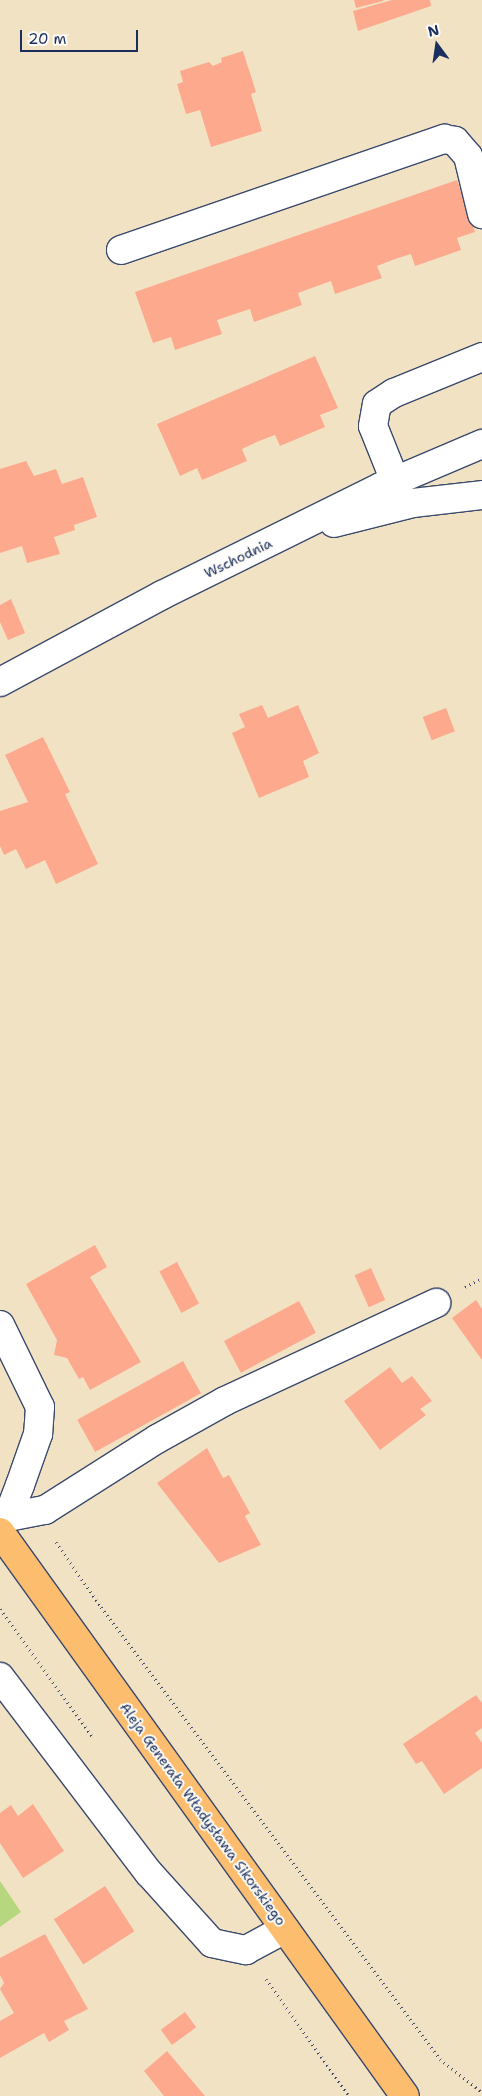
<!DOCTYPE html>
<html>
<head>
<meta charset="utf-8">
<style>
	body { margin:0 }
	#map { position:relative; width:482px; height:2096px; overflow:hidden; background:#f2e2c4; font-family:"Shantell Sans",sans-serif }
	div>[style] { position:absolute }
	.green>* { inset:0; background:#b7d77e }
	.building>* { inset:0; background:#fda98e; transform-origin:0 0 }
	.path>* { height:3px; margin-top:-1.5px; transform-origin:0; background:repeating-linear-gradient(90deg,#3b4a6d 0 1px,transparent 0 5px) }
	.roads { filter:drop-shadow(1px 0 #3b4a6d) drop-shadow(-1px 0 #3b4a6d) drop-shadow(0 1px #3b4a6d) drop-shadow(0 -1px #3b4a6d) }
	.minor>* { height:28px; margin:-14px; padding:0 14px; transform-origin:14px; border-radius:14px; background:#fff }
	.major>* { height:28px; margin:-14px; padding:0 14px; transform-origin:14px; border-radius:14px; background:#fcbd6f }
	span { translate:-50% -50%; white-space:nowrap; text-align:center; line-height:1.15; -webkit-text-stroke:4px #fdfcf7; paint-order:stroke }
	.street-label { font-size:14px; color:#1b2f5e }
	.north { position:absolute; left:412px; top:20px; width:50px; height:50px; -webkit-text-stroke:4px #fdfcf7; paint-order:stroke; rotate:346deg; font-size:14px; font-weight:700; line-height:20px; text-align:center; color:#1b2f5e }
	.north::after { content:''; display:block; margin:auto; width:18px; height:22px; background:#1b2f5e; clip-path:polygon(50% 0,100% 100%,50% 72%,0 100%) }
	.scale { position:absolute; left:20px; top:30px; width:118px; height:22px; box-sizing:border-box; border:2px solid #1b2f5e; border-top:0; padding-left:6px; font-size:15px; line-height:18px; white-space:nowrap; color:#1b2f5e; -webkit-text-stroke:4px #fdfcf7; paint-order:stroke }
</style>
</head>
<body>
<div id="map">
	<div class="green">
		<div style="clip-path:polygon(0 1881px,21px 1912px,0 1927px)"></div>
	</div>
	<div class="building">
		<div style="clip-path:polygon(354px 0,383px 0,383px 1px,356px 8px)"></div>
		<div style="clip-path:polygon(392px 0,430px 0,431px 6px,358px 31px,353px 11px)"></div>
		<div style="clip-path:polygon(243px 51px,256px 92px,251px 94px,262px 131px,211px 147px,200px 110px,186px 114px,177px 84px,183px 82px,180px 71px,209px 62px,213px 66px,222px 62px,221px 58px)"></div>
		<div style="clip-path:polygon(457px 180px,475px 232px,457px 238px,461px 250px,415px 266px,411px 254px,395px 259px,377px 266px,382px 278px,335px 294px,331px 281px,298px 293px,302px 305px,254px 322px,250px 309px,217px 320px,222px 334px,175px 350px,171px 337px,153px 343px,135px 292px)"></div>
		<div style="clip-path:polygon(315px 356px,338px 408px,320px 415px,325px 427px,280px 446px,275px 435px,259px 441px,242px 449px,247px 461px,202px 480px,197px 468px,180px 476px,157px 424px)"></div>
		<div style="clip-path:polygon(26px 461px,34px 476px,56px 469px,62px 484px,83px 477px,97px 517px,74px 525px,75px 530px,54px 537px,60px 554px,27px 563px,22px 546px,0 553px,0 469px)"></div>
		<div style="clip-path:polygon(11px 599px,25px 633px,8px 640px,0 622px,0 605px)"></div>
		<div style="clip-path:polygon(262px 705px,268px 718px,298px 705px,319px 753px,303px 761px,309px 777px,259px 798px,232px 733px,245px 727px,239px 714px)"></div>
		<div style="left:446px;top:708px;width:25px;height:25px;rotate:69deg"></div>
		<div style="clip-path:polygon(43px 737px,70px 792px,65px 794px,98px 864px,56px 884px,45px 860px,26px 869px,16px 849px,4px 855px,0 846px,0 811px,28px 802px,5px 755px)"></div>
		<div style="clip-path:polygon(95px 1245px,107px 1267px,90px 1277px,141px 1362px,90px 1390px,83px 1377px,79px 1379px,67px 1358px,54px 1355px,57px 1340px,26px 1284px)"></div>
		<div style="left:177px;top:1262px;width:47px;height:20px;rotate:62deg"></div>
		<div style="left:371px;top:1268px;width:35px;height:18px;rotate:66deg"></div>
		<div style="clip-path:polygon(476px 1300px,482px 1309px,482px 1360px,452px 1318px)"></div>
		<div style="left:299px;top:1301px;width:36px;height:85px;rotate:62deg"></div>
		<div style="left:183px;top:1361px;width:37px;height:121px;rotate:61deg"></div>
		<div style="clip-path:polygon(390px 1367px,402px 1383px,412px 1376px,432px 1401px,420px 1409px,426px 1415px,380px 1450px,344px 1401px)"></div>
		<div style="clip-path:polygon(207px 1448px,223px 1478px,229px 1475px,250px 1513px,245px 1516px,261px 1545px,219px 1563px,157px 1483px)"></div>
		<div style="clip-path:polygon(476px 1695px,482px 1703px,482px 1728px,475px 1733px,482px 1743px,482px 1768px,444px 1794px,422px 1761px,416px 1764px,403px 1744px)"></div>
		<div style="clip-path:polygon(33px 1804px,64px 1851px,23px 1878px,0 1843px,0 1813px,11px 1805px,18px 1816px)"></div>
		<div style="left:105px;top:1886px;width:54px;height:61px;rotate:57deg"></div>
		<div style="clip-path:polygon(45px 1934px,88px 2009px,64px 2021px,69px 2030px,49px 2042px,44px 2033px,0 2058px,0 2021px,14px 2013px,0 1989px,4px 1983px,0 1975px,0 1958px)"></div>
		<div style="left:185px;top:2012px;width:19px;height:30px;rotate:54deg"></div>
		<div style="clip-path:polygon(167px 2051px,205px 2096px,164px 2096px,144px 2071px)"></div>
	</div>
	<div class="path">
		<div style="left:465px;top:1287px;width:19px;rotate:-28deg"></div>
		<div style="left:56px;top:1542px;width:79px;rotate:55.3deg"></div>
		<div style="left:101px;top:1607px;width:565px;rotate:53.13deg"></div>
		<div style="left:440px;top:2059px;width:53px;rotate:38.2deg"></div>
		<div style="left:0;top:1609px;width:157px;rotate:54.1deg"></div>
		<div style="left:266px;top:1979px;width:143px;rotate:54.6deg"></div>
	</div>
	<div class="roads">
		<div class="minor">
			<div style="left:121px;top:250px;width:342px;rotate:-19deg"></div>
			<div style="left:444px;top:139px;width:11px;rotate:10deg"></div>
			<div style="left:455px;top:141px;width:20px;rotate:49deg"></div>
			<div style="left:468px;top:156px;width:60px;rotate:76.4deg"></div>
			<div style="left:395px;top:481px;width:59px;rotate:-111.8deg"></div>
			<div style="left:373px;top:426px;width:22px;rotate:-80deg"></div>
			<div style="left:377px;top:404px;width:20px;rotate:-33deg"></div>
			<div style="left:394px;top:393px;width:95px;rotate:-22.2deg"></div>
			<div style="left:334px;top:523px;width:81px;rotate:-14.2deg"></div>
			<div style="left:413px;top:503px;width:69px;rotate:-6.6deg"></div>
			<div style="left:0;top:682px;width:184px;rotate:-28.2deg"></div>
			<div style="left:162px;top:595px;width:244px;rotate:-26.3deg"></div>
			<div style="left:381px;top:487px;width:110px;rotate:-23.1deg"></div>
			<div style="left:0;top:1325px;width:91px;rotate:64deg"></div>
			<div style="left:40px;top:1407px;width:27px;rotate:94deg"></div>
			<div style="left:38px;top:1434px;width:54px;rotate:109.4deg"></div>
			<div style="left:20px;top:1485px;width:34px;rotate:111deg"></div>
			<div style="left:8px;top:1517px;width:9px;rotate:148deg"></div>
			<div style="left:8px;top:1517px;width:38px;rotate:-11deg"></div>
			<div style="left:45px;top:1510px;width:133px;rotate:-32.4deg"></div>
			<div style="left:157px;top:1439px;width:78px;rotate:-29.2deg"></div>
			<div style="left:225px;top:1401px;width:233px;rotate:-24.9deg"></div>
			<div style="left:0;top:1677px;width:246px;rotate:52.8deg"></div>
			<div style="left:149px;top:1873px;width:94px;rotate:48deg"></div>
			<div style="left:212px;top:1943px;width:35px;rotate:12deg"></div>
			<div style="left:246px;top:1950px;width:44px;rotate:-28.3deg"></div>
		</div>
		<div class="major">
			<div style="left:0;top:1532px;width:694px;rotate:54.32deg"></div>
		</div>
	</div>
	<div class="street-label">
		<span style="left:238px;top:558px;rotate:-26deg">Wschodnia</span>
		<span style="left:203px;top:1814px;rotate:54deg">Aleja Generała Władysława Sikorskiego</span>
	</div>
	<div class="north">N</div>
	<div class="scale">20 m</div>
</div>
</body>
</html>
